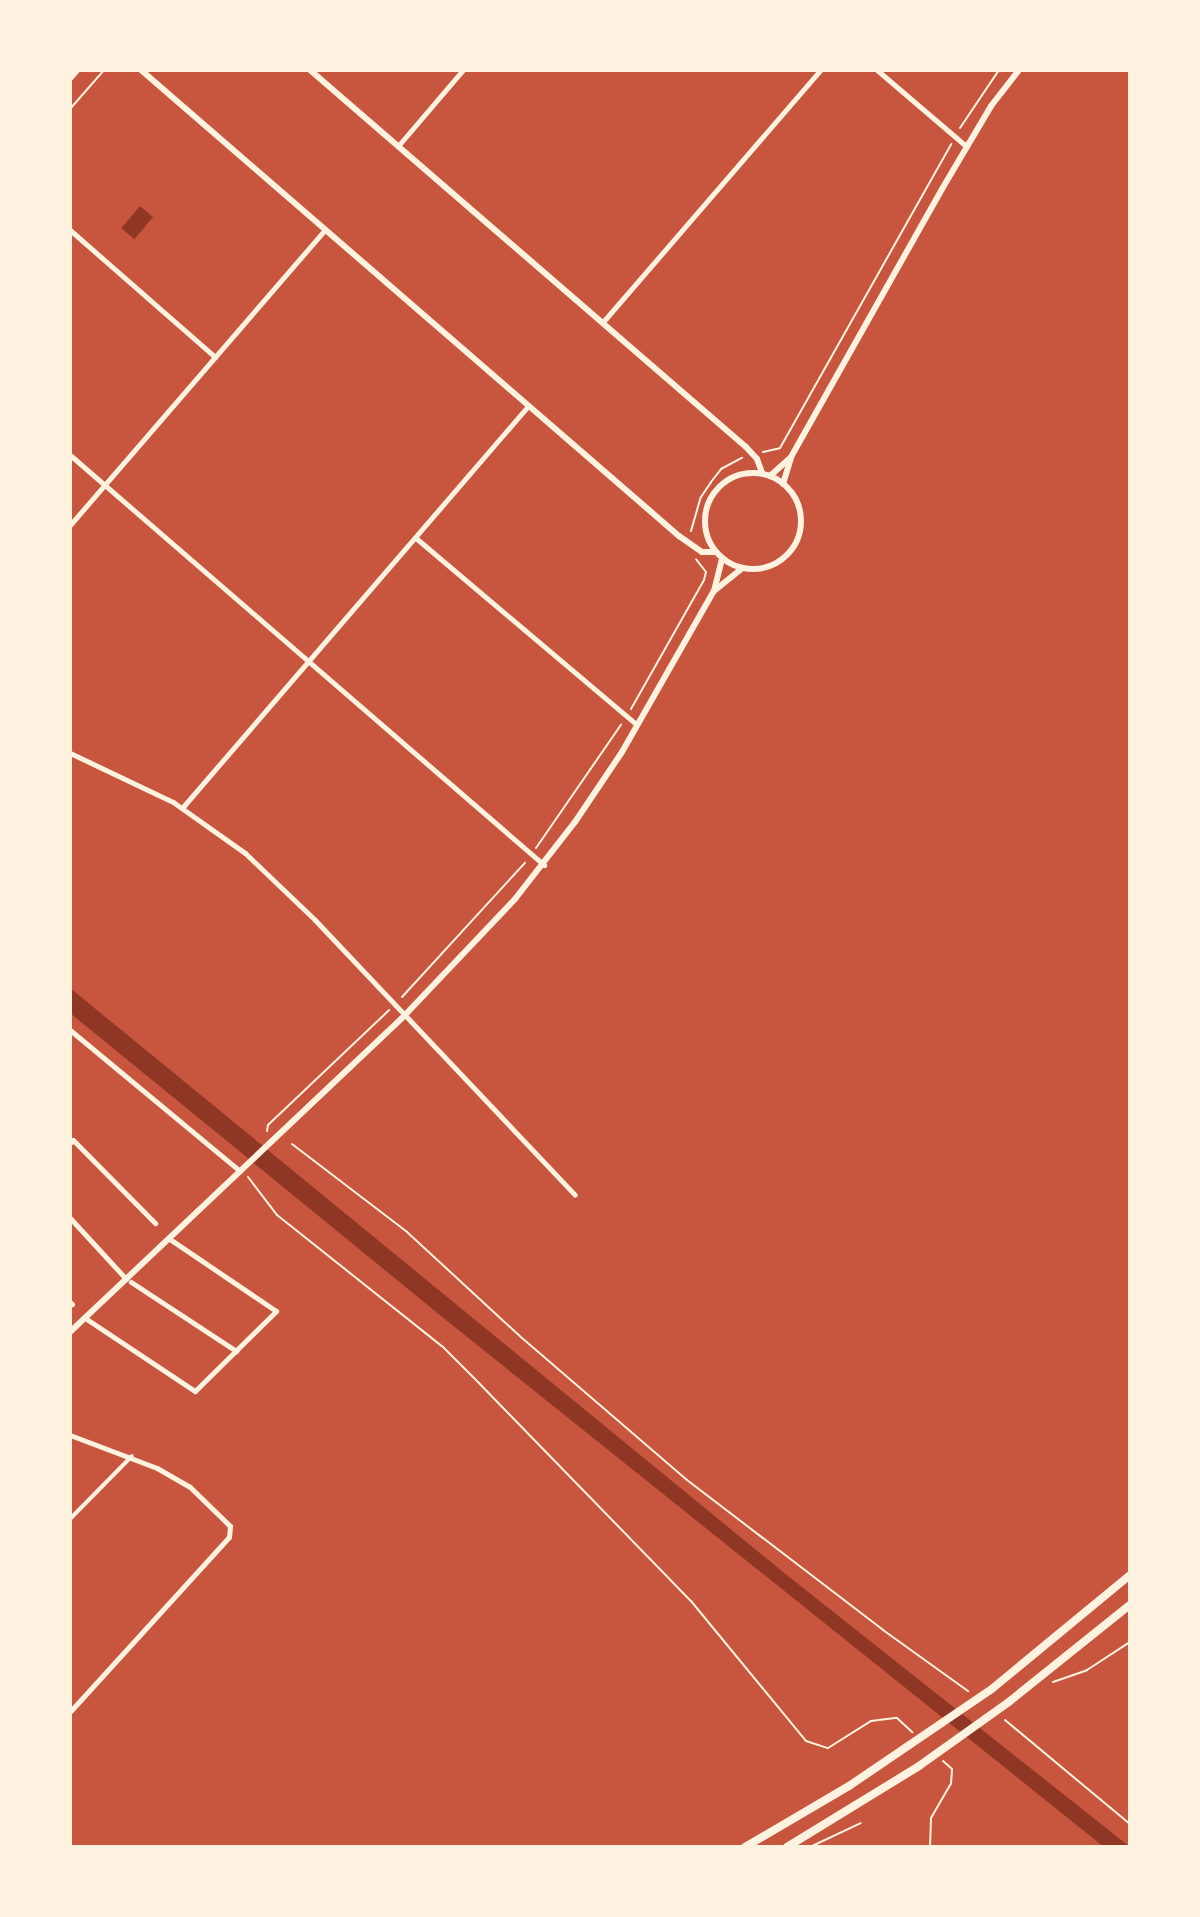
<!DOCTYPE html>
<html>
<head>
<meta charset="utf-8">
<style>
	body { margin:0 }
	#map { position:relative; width:1200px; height:1917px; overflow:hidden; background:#c8553d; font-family:"Asap Condensed",sans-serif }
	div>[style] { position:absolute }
	.water>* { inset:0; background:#8f3625; transform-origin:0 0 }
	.path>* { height:2px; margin:-1px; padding:0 1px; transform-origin:1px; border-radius:1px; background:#fff3e0 }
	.pedestrian>* { height:4px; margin:-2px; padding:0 2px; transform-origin:2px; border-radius:2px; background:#fff3e0 }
	.minor>* { height:5px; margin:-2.5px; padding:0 2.5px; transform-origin:2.5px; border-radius:2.5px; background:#fff3e0 }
	.tertiary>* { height:6px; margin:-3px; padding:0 3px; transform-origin:3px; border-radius:3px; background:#fff3e0 }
	.tertiary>.ring { margin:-3px; padding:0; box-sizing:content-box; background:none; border:6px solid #fff3e0; border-radius:50% }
	.primary>* { height:8px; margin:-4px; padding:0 4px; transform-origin:4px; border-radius:4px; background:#fff3e0 }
	.trunk>* { height:8px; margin:-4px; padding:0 4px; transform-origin:4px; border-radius:4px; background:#fff3e0 }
	span { translate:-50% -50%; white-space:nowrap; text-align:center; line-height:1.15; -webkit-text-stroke:6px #fff3e0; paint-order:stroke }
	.frame { position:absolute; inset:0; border:72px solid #fff3e0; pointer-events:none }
</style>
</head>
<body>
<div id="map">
	<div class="water">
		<div style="left:140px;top:206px;width:17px;height:29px;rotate:40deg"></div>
		<div style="clip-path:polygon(70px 988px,783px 1572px,1130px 1847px,1104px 1847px,446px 1320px,70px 1013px)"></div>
	</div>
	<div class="path">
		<div style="left:70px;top:109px;width:52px;rotate:-48.9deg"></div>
		<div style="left:960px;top:128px;width:70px;rotate:-56.1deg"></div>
		<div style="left:763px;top:452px;width:17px;rotate:-13deg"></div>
		<div style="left:780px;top:448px;width:349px;rotate:-60.6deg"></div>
		<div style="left:691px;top:531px;width:35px;rotate:-74deg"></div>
		<div style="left:701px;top:497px;width:18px;rotate:-56deg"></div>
		<div style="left:711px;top:482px;width:16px;rotate:-52deg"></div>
		<div style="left:721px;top:469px;width:24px;rotate:-28deg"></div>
		<div style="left:631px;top:709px;width:148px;rotate:-60.5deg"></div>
		<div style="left:704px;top:580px;width:8px;rotate:-76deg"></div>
		<div style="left:706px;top:572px;width:16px;rotate:-128deg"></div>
		<div style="left:536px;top:848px;width:150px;rotate:-55.4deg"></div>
		<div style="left:402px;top:997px;width:182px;rotate:-47.5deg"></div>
		<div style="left:267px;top:1131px;width:6px;rotate:-81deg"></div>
		<div style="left:268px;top:1125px;width:167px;rotate:-43.5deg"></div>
		<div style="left:292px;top:1144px;width:145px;rotate:37.4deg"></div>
		<div style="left:407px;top:1232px;width:156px;rotate:42.7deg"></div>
		<div style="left:522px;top:1338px;width:218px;rotate:40.7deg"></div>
		<div style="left:687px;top:1480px;width:247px;rotate:37.4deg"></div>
		<div style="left:883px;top:1630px;width:105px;rotate:35.7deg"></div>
		<div style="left:248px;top:1177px;width:48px;rotate:52.7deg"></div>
		<div style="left:277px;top:1215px;width:213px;rotate:38.5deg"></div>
		<div style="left:444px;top:1348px;width:42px;rotate:45deg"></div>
		<div style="left:474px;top:1378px;width:311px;rotate:45.8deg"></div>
		<div style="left:691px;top:1601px;width:181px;rotate:50.6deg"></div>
		<div style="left:806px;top:1741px;width:23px;rotate:18deg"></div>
		<div style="left:828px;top:1748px;width:51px;rotate:-32.1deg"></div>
		<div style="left:871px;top:1721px;width:26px;rotate:-7deg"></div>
		<div style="left:897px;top:1718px;width:21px;rotate:43deg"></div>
		<div style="left:1053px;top:1682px;width:36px;rotate:-19deg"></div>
		<div style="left:1087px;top:1670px;width:51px;rotate:-33.1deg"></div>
		<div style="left:1005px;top:1720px;width:163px;rotate:39.8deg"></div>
		<div style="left:810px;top:1847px;width:56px;rotate:-25.2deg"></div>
		<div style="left:930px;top:1847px;width:29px;rotate:-88deg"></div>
		<div style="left:931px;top:1818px;width:39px;rotate:-60deg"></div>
		<div style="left:951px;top:1784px;width:15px;rotate:-86deg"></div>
		<div style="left:952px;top:1769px;width:12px;rotate:-138deg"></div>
	</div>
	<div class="pedestrian">
		<div style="left:70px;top:1519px;width:88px;rotate:-45.5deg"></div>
	</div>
	<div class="minor">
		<div style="left:877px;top:70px;width:117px;rotate:40.5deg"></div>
		<div style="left:398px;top:146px;width:100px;rotate:-49.5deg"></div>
		<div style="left:70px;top:230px;width:193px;rotate:41.2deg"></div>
		<div style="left:602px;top:323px;width:334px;rotate:-49.2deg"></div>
		<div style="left:70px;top:455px;width:627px;rotate:40.86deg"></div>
		<div style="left:70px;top:525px;width:390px;rotate:-49.2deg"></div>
		<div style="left:417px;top:539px;width:288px;rotate:40.2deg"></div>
		<div style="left:70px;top:753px;width:114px;rotate:25.4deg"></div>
		<div style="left:173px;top:802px;width:88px;rotate:35.3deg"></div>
		<div style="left:245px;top:853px;width:97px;rotate:43.7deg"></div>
		<div style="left:315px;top:920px;width:378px;rotate:46.6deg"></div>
		<div style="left:182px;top:808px;width:530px;rotate:-49.28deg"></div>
		<div style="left:70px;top:1030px;width:221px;rotate:39.7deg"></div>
		<div style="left:70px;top:1143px;width:4px;rotate:-45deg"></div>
		<div style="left:73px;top:1140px;width:117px;rotate:45.3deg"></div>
		<div style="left:70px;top:1218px;width:83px;rotate:47.4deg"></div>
		<div style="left:131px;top:1282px;width:126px;rotate:33.3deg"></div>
		<div style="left:70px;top:1302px;width:3px;rotate:45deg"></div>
		<div style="left:85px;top:1318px;width:132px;rotate:33.6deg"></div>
		<div style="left:195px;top:1391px;width:114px;rotate:-44.6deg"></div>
		<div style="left:276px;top:1311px;width:130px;rotate:-145.9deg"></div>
		<div style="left:70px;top:1435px;width:93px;rotate:20.8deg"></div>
		<div style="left:157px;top:1468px;width:38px;rotate:30deg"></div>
		<div style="left:190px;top:1487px;width:56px;rotate:44.3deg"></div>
		<div style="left:230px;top:1526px;width:11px;rotate:95deg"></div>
		<div style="left:229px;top:1537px;width:236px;rotate:132.3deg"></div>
	</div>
	<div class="tertiary">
		<div style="left:141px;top:70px;width:712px;rotate:40.9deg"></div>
		<div style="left:679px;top:536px;width:28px;rotate:35deg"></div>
		<div style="left:702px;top:552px;width:14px"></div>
		<div style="left:310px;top:70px;width:576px;rotate:40.85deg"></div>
		<div style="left:746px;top:447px;width:16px;rotate:47deg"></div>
		<div style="left:757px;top:459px;width:15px;rotate:70deg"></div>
		<div class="ring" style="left:705px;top:473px;width:90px;height:90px"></div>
		<div style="left:770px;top:476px;width:28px;rotate:-42deg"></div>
		<div style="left:783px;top:484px;width:28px;rotate:-73deg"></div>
		<div style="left:791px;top:457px;width:308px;rotate:-60.6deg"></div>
		<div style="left:942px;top:189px;width:96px;rotate:-59.4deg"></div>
		<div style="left:991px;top:106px;width:46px;rotate:-52.1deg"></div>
		<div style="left:714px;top:591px;width:36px;rotate:-39deg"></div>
		<div style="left:70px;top:1332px;width:461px;rotate:-43.4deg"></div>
		<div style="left:405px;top:1015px;width:160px;rotate:-46.5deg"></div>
		<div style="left:515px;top:899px;width:98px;rotate:-52.1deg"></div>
		<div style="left:575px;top:822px;width:84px;rotate:-56.1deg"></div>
		<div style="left:622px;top:752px;width:185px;rotate:-60.3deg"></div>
		<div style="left:714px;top:591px;width:34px;rotate:-76deg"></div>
	</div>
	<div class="primary">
		<div style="left:70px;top:77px;width:9px;rotate:-49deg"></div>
	</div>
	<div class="trunk">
		<div style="left:745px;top:1847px;width:121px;rotate:-30.4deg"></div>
		<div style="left:849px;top:1786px;width:174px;rotate:-34.2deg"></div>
		<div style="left:993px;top:1688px;width:178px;rotate:-39.5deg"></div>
		<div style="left:787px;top:1847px;width:155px;rotate:-31.5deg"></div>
		<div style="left:919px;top:1766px;width:112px;rotate:-35.5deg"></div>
		<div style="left:1010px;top:1701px;width:154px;rotate:-38.7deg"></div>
	</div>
	<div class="frame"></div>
</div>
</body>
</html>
